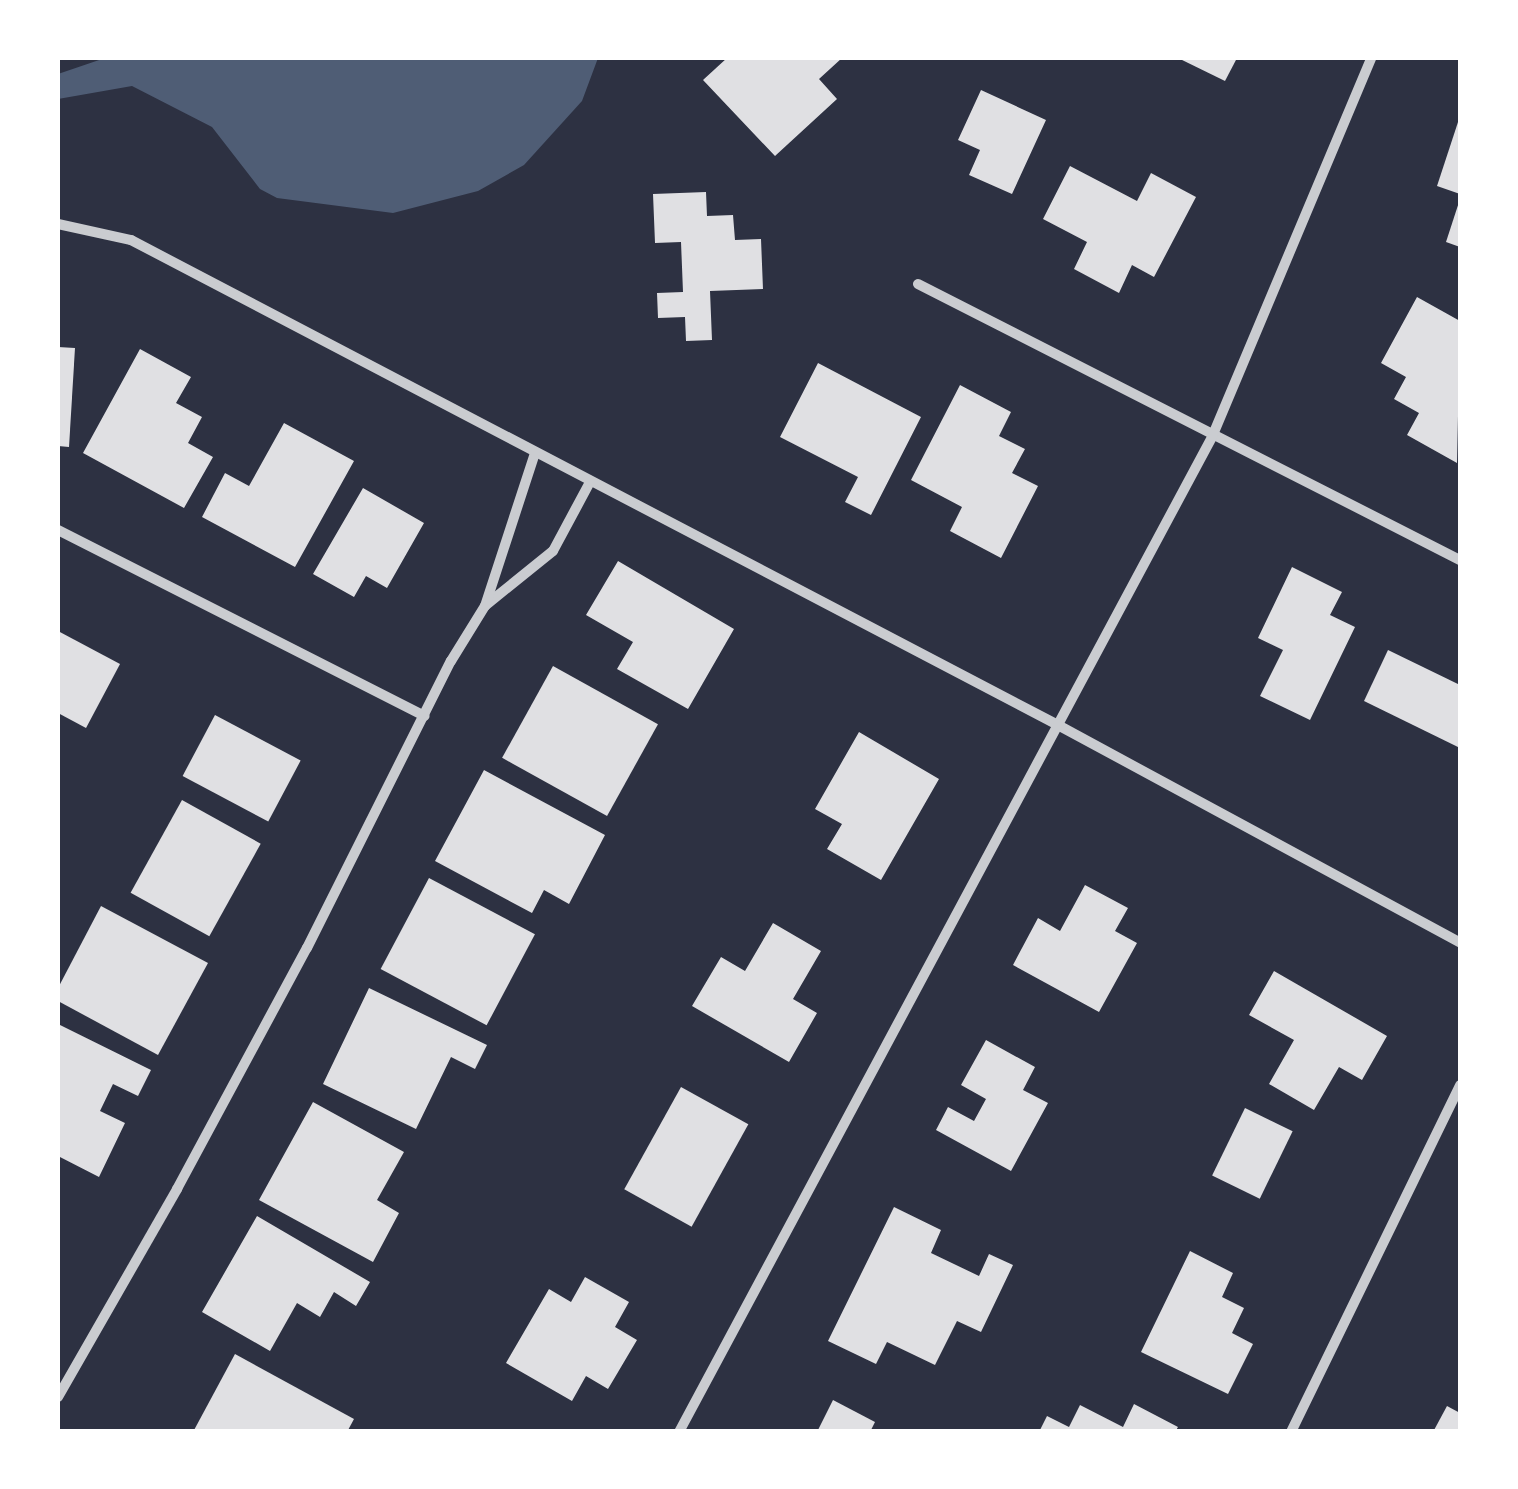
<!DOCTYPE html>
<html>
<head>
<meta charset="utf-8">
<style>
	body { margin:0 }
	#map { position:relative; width:1518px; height:1489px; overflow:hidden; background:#2d3142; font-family:"Source Sans 3",sans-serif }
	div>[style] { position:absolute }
	.water>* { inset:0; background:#4f5d75 }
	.building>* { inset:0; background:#e0e0e3; transform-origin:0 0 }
	.minor>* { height:10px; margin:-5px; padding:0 5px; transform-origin:5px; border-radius:5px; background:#caccd0 }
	span { translate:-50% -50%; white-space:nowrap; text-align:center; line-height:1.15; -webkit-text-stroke:8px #fff; paint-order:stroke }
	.frame { position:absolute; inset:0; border:60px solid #fff; pointer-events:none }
</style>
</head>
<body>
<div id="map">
	<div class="water">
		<div style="clip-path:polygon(105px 58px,598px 58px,582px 101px,524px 165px,478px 191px,393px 213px,277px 198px,260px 189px,212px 127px,132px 86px,58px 99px,58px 74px)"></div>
	</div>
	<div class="building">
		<div style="clip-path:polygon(727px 58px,842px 58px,819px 79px,837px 99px,775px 156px,703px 80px)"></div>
		<div style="clip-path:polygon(1178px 58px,1237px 58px,1225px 81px)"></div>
		<div style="clip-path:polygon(981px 90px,1046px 120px,1012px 194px,969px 175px,980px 150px,958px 140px)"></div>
		<div style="clip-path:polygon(1460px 116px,1460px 194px,1437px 186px)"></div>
		<div style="clip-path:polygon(1070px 166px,1137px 201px,1151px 173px,1196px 197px,1154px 277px,1132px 265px,1119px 293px,1074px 269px,1087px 242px,1043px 219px)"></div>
		<div style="clip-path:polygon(706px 192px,707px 216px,733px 215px,735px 240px,761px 239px,763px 289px,710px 291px,712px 340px,686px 341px,685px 317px,658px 318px,657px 293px,683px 292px,681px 242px,655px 243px,653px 194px)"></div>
		<div style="clip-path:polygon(1460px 199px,1460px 247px,1446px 242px)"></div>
		<div style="clip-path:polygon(1417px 297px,1460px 321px,1457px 463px,1407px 435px,1419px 413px,1394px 399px,1406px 377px,1381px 363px)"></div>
		<div style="clip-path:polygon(58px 347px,75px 348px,69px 447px,58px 446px)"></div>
		<div style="clip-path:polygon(140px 349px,191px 377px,176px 403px,202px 417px,188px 443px,213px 457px,184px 508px,83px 453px)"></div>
		<div style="clip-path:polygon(818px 363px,921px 417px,871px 515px,845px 502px,858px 477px,780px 437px)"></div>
		<div style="clip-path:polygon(960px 385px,1011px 412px,999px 436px,1025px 449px,1012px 473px,1038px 486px,1001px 558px,950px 531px,962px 507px,911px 480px)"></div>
		<div style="clip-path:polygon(284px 423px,354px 461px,295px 567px,202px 517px,225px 473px,249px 486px)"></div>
		<div style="clip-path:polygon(363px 488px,424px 523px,387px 588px,366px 576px,354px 597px,313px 574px)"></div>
		<div style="clip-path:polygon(618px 561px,734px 629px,688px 709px,617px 669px,633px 642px,586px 615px)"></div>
		<div style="clip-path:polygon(1292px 567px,1342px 592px,1330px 615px,1355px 627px,1310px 720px,1260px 696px,1283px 650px,1258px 638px)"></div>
		<div style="clip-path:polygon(58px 631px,120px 664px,86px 728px,58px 713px)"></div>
		<div style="clip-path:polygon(1388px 650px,1460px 685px,1460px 748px,1364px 701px)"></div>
		<div style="left:553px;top:666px;width:120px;height:105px;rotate:29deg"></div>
		<div style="left:215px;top:715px;width:97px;height:69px;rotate:28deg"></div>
		<div style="clip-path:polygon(859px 732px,939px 779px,881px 880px,827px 849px,842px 824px,815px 809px)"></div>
		<div style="clip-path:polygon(484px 770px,605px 835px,569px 904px,544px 890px,532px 913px,435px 861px)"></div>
		<div style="left:182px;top:800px;width:90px;height:106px;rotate:29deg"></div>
		<div style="left:429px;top:878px;width:120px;height:103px;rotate:28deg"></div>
		<div style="clip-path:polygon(1085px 885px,1128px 908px,1115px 931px,1137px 943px,1099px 1012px,1013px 965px,1038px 918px,1060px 931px)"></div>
		<div style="clip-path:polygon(101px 906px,208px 963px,158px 1055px,58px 1001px,58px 988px)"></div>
		<div style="clip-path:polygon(773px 923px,821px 951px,793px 999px,817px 1013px,789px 1062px,692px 1006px,721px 957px,745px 971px)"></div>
		<div style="clip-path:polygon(1274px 971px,1387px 1036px,1362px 1080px,1339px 1067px,1314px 1110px,1269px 1084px,1294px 1040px,1249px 1015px)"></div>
		<div style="clip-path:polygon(369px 988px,487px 1045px,475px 1069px,451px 1057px,416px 1129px,323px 1084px)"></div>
		<div style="clip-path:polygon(58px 1024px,151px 1070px,138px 1096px,113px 1084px,100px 1111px,125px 1123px,99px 1177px,58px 1156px)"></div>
		<div style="clip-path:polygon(986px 1040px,1035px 1067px,1023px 1090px,1048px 1103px,1011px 1171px,936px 1130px,948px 1107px,974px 1121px,986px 1099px,961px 1085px)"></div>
		<div style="left:681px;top:1087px;width:77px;height:117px;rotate:29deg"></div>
		<div style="clip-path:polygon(313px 1102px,404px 1152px,377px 1200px,399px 1213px,373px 1262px,259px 1200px)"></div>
		<div style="left:1245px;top:1108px;width:53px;height:75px;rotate:26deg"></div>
		<div style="clip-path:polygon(894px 1207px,941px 1230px,931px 1253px,979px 1276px,989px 1254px,1013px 1265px,981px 1332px,957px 1321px,935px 1365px,887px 1342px,876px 1364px,828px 1341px)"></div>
		<div style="clip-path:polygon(257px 1216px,370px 1282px,356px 1306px,334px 1292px,320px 1317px,297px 1303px,270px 1351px,202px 1312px)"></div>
		<div style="clip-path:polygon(1190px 1251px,1233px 1273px,1222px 1297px,1244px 1308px,1232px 1333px,1253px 1344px,1228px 1394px,1141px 1352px)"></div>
		<div style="clip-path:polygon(585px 1277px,629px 1302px,615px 1327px,637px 1340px,608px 1389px,586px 1376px,572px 1401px,506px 1363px,549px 1289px,571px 1302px)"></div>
		<div style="clip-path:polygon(235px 1354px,354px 1419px,347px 1432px,193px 1432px)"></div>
		<div style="clip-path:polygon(833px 1400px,875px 1422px,870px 1432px,817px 1432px)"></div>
		<div style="clip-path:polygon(1134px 1404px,1178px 1427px,1175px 1432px,1039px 1432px,1047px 1416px,1069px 1427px,1080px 1405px,1123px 1427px)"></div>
		<div style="clip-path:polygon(1447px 1406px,1460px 1413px,1460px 1432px,1433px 1432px)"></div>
	</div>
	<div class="minor">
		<div style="left:58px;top:224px;width:75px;rotate:12.4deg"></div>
		<div style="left:131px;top:240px;width:1044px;rotate:27.62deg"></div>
		<div style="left:1056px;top:724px;width:459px;rotate:28.4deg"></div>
		<div style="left:918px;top:284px;width:608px;rotate:26.99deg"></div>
		<div style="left:58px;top:530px;width:411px;rotate:26.9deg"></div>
		<div style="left:486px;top:605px;width:86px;rotate:-38.9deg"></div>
		<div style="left:553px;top:551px;width:78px;rotate:-61.8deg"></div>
		<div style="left:58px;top:1397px;width:240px;rotate:-60.2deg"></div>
		<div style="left:177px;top:1189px;width:274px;rotate:-61.7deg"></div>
		<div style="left:307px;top:948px;width:321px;rotate:-63.4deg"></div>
		<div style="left:451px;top:661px;width:65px;rotate:-58.3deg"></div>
		<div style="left:485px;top:606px;width:161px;rotate:-71.9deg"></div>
		<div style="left:679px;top:1432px;width:1129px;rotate:-61.82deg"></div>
		<div style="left:1212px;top:437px;width:411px;rotate:-67.2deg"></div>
		<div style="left:1291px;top:1432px;width:386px;rotate:-64deg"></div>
	</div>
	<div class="frame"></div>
</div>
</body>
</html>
